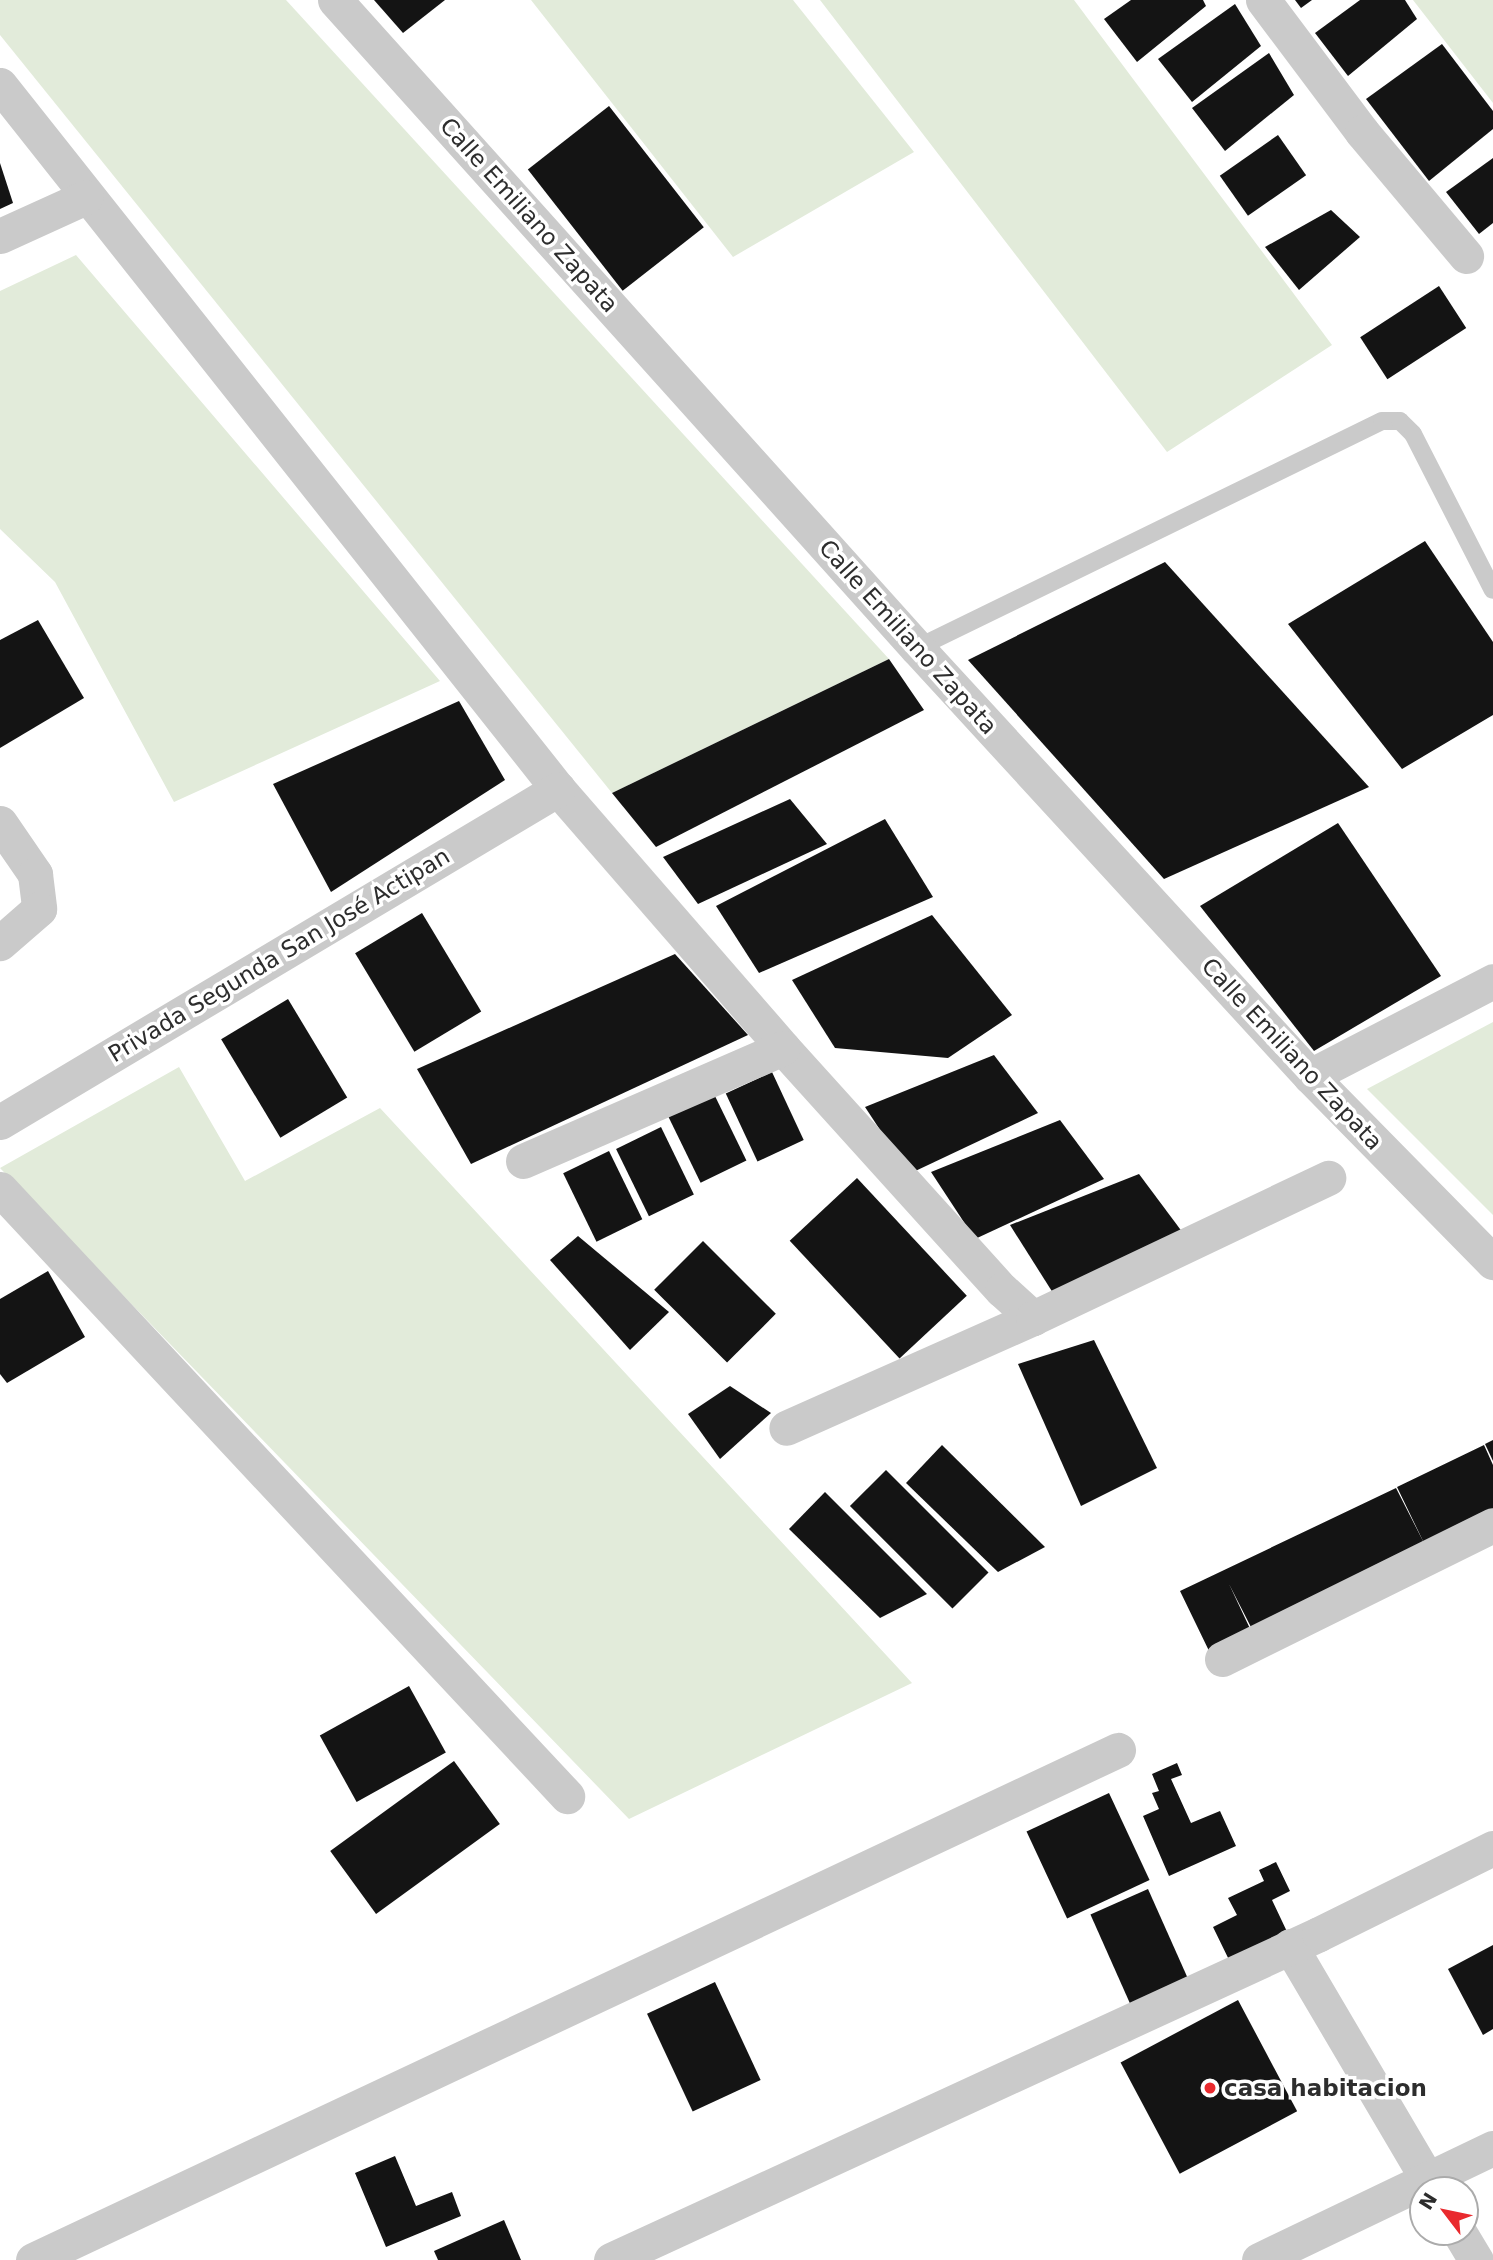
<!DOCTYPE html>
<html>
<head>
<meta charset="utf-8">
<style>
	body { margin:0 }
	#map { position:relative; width:1493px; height:2260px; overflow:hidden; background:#fff; font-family:"DejaVu Sans",sans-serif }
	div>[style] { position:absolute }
	.green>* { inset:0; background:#e2ebda }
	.building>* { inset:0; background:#141414; transform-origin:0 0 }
	.service>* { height:18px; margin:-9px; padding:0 9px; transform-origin:9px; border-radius:9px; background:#cacaca }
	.minor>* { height:35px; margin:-17.5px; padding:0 17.5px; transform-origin:17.5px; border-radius:17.5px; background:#cacaca }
	.dots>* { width:19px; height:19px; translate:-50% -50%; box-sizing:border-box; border:4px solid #fff; border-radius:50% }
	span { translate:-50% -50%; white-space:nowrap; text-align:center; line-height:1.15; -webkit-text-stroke:7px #fff; paint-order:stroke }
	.street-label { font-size:23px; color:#2d2d2d }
	.poi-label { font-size:23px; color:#2d2d2d; font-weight:700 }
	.left { translate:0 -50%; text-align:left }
	.north { position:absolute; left:1409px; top:2176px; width:70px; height:70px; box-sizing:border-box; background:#fff; border:2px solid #ababab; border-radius:50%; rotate:302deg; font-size:19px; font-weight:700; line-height:28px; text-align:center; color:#2d2d2d }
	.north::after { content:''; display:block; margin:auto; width:24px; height:32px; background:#e92a2e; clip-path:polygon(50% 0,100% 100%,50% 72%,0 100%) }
</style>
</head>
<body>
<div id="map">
	<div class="green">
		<div style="clip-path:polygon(0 0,286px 0,889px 659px,612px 793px,0 35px)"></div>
		<div style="clip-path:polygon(531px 0,793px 0,914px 152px,733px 257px)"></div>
		<div style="clip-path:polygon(820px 0,1074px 0,1332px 345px,1167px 452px)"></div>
		<div style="clip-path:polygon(1413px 0,1493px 0,1493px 103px)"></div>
		<div style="clip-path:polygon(76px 255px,440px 681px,174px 802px,55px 582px,0 529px,0 291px)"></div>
		<div style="clip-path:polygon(1493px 1022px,1493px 1215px,1367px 1089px)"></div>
		<div style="clip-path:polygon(179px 1067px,245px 1181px,380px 1108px,912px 1683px,629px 1819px,0 1168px)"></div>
	</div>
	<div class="building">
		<div style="clip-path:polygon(374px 0,445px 0,403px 33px)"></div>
		<div style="clip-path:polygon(1131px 0,1203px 0,1206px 6px,1137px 62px,1104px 19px)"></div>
		<div style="clip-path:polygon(1295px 0,1312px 0,1301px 8px)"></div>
		<div style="clip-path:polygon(1360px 0,1405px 0,1417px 19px,1348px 76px,1315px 33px)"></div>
		<div style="clip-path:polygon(1235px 4px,1261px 46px,1192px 102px,1158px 59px)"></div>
		<div style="clip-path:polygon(1442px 44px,1493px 111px,1493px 129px,1429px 181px,1366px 99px)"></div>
		<div style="clip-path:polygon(1269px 53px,1294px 95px,1225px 151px,1192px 108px)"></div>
		<div style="left:609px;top:106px;width:154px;height:103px;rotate:52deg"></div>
		<div style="left:1278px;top:135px;width:49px;height:71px;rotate:55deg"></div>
		<div style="clip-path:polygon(1493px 158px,1493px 223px,1479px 234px,1446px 192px)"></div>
		<div style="clip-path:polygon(0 163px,13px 203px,0 209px)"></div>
		<div style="clip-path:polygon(1331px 210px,1360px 237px,1299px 290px,1265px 247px)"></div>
		<div style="left:1439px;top:286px;width:50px;height:94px;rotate:57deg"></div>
		<div style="clip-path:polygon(1425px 541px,1493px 642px,1493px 715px,1402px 769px,1288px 624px)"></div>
		<div style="clip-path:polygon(1165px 562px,1369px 787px,1164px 879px,968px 660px)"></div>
		<div style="clip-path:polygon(38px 620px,84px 698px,0 748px,0 640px)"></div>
		<div style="clip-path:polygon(889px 659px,924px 710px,656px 847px,612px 793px)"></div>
		<div style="clip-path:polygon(459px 701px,505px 780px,331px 892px,273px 784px)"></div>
		<div style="clip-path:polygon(790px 799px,827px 844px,698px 904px,663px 857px)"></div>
		<div style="clip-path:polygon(885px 819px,933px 897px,759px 973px,716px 906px)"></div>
		<div style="clip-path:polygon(1338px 823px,1441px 976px,1314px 1051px,1200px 906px)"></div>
		<div style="left:422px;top:913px;width:115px;height:78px;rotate:59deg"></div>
		<div style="clip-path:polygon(932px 915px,1012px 1015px,948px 1058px,835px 1048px,792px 980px)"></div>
		<div style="clip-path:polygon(675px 954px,748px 1035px,471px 1164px,417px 1069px)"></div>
		<div style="left:288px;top:999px;width:115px;height:78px;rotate:59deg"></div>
		<div style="clip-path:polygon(994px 1055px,1038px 1113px,909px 1174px,865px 1107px)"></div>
		<div style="left:772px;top:1072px;width:75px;height:51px;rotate:65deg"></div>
		<div style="left:714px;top:1094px;width:74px;height:51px;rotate:64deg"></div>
		<div style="clip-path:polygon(1060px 1120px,1104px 1179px,975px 1239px,931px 1172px)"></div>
		<div style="left:661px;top:1127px;width:75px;height:50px;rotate:64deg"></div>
		<div style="left:609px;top:1151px;width:76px;height:51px;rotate:64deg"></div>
		<div style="clip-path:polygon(1139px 1174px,1183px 1233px,1053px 1293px,1010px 1225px)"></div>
		<div style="left:857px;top:1178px;width:161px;height:92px;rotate:47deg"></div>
		<div style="clip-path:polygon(578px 1236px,669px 1312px,630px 1350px,550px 1260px)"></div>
		<div style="left:703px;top:1241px;width:103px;height:69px;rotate:45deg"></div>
		<div style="clip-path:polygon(48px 1271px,85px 1337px,7px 1383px,0 1374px,0 1299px)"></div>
		<div style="clip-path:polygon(1094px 1340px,1157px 1468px,1081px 1506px,1018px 1364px)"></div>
		<div style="clip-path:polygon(730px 1386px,771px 1413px,720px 1459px,688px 1414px)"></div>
		<div style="clip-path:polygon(1493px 1440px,1493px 1461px,1485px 1444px)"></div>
		<div style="clip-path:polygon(942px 1445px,1045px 1547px,998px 1572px,906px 1483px)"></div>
		<div style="clip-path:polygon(1484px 1445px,1493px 1465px,1493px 1520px,1255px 1635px,1229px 1584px,1253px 1635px,1211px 1655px,1180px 1591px,1396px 1488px,1425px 1545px,1397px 1487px)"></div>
		<div style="left:886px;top:1470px;width:145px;height:51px;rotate:45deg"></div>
		<div style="clip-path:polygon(825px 1492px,927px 1594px,880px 1618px,789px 1529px)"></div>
		<div style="left:409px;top:1686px;width:76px;height:102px;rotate:61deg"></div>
		<div style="left:454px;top:1761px;width:78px;height:153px;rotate:54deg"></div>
		<div style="clip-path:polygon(1177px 1763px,1182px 1775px,1171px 1779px,1191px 1823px,1220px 1811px,1236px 1846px,1169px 1876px,1143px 1816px,1159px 1809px,1152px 1793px,1159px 1791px,1152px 1774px)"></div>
		<div style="left:1109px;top:1793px;width:96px;height:91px;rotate:65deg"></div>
		<div style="clip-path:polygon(1276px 1862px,1290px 1891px,1272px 1900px,1290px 1938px,1232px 1966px,1213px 1927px,1237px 1915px,1228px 1898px,1264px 1881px,1259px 1870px)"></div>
		<div style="left:1148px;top:1889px;width:103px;height:63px;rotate:66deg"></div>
		<div style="clip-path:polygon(1493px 1945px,1493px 2029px,1483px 2035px,1448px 1969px)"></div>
		<div style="left:715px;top:1982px;width:108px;height:75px;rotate:65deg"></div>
		<div style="left:1238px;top:2000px;width:126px;height:133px;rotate:62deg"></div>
		<div style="clip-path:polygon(395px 2156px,416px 2206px,452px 2192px,461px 2216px,386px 2247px,355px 2173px)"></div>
		<div style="clip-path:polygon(504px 2220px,521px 2260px,438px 2260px,434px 2251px)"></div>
	</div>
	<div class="service">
		<div style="left:917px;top:648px;width:517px;rotate:-26.02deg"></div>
		<div style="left:1382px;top:421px;width:18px"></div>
		<div style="left:1400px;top:421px;width:18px;rotate:45deg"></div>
		<div style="left:1413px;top:434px;width:175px;rotate:62.9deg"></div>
	</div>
	<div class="minor">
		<div style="left:335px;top:0;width:871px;rotate:48.07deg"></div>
		<div style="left:917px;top:648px;width:581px;rotate:47.44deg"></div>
		<div style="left:1310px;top:1076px;width:261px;rotate:45.5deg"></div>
		<div style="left:1263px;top:0;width:165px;rotate:53.1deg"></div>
		<div style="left:1362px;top:132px;width:162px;rotate:50deg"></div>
		<div style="left:0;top:85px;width:898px;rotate:51.6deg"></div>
		<div style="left:558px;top:789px;width:343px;rotate:49deg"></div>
		<div style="left:783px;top:1048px;width:326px;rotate:47.9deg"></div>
		<div style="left:1002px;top:1290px;width:42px;rotate:42.1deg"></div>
		<div style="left:1033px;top:1318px;width:270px;rotate:156deg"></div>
		<div style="left:0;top:236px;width:94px;rotate:-24.4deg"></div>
		<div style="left:0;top:823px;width:62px;rotate:55.5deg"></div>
		<div style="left:35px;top:874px;width:35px;rotate:83deg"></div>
		<div style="left:39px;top:909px;width:52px;rotate:138.9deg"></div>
		<div style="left:1310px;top:1076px;width:206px;rotate:-27.4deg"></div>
		<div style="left:0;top:1122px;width:650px;rotate:-30.83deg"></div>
		<div style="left:523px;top:1161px;width:283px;rotate:-23.5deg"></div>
		<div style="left:0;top:1189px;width:831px;rotate:46.95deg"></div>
		<div style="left:1033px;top:1318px;width:327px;rotate:-25.4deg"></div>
		<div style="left:1222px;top:1659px;width:302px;rotate:-26.3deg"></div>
		<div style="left:1290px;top:1946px;width:283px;rotate:59.5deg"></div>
		<div style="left:1459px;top:2232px;width:33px;rotate:59deg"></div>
		<div style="left:33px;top:2260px;width:1199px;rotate:-25.18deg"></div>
		<div style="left:611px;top:2260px;width:779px;rotate:-24.72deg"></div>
		<div style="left:1319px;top:1934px;width:194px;rotate:-26.3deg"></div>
		<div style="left:1259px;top:2260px;width:259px;rotate:-25.6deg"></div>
	</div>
	<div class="dots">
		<div style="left:1210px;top:2088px;background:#e92a2e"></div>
	</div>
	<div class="street-label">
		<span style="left:529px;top:215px;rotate:48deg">Calle Emiliano Zapata</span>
		<span style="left:908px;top:637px;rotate:48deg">Calle Emiliano Zapata</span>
		<span style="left:279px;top:955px;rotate:-31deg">Privada Segunda San José Actipan</span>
		<span style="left:1292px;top:1054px;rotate:47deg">Calle Emiliano Zapata</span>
	</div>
	<div class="poi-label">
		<span class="left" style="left:1224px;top:2088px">casa habitacion</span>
	</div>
	<div class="north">N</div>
</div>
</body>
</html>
